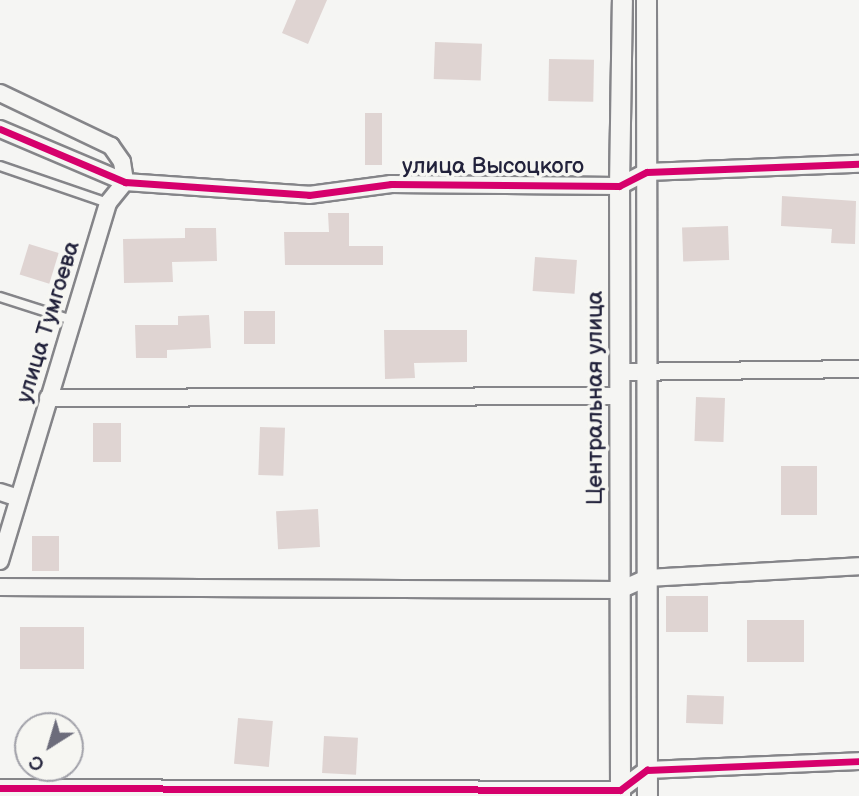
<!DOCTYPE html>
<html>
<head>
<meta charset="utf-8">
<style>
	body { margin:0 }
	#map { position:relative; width:859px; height:796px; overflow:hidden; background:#f5f5f3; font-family:"Balsamiq Sans",sans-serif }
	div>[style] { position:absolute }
	.building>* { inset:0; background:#dfd4d2; transform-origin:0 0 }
	.roads { filter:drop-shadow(2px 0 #858589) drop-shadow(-2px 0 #858589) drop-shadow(0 2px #858589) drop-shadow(0 -2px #858589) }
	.service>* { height:8px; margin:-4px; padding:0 4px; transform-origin:4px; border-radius:4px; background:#f5f5f3 }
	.minor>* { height:16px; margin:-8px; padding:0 8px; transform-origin:8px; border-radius:8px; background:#f5f5f3 }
	.tertiary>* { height:19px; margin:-9.5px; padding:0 9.5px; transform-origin:9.5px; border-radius:9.5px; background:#f5f5f3 }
	.cycleway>* { height:7px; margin:-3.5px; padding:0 3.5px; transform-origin:3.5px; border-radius:3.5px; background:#d6006c }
	span { translate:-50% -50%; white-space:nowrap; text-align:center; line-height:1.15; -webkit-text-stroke:7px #f6f6f2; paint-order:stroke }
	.street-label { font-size:23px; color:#22223b }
	.north { position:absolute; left:14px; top:712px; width:70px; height:70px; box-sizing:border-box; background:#f6f6f2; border:2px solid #a1a1a9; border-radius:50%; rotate:217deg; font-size:19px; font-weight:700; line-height:28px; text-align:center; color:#22223b }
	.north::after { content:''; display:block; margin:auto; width:24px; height:32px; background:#6c6c7b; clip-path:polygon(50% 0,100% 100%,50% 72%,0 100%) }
</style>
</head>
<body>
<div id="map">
	<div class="building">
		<div style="clip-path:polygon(296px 0,327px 0,308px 44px,282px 33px)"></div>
		<div style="left:435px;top:42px;width:47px;height:37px;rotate:2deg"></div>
		<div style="left:549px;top:59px;width:45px;height:42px;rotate:1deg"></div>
		<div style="left:365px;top:113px;width:17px;height:52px"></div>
		<div style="clip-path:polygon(782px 196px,856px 201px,855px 244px,831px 243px,832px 229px,781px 226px)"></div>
		<div style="clip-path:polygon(328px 213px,349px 213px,349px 246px,383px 246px,383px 265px,285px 265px,284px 232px,329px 232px)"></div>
		<div style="left:728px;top:226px;width:34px;height:46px;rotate:88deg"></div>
		<div style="clip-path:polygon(185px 228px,216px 228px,217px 261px,172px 262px,173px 282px,124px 283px,123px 239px,185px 238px)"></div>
		<div style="left:29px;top:244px;width:31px;height:32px;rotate:17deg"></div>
		<div style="left:535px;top:257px;width:42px;height:34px;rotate:4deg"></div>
		<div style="left:244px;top:311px;width:31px;height:33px"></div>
		<div style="clip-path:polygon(209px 315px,211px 348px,167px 350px,167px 358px,136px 358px,135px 325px,178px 325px,178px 316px)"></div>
		<div style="clip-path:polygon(384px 330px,467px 330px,467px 362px,414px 363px,415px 378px,385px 379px)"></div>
		<div style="left:696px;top:397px;width:29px;height:44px;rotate:2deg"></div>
		<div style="left:93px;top:423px;width:28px;height:39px"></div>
		<div style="left:260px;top:427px;width:25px;height:48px;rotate:2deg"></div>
		<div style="left:781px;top:466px;width:36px;height:49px"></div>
		<div style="left:318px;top:509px;width:38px;height:42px;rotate:87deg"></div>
		<div style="left:32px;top:536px;width:27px;height:35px"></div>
		<div style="left:708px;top:596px;width:36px;height:42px;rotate:90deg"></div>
		<div style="left:747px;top:620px;width:57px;height:42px"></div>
		<div style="left:20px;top:627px;width:64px;height:42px"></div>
		<div style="left:687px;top:695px;width:37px;height:28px;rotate:2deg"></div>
		<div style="left:238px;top:718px;width:35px;height:46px;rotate:5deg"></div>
		<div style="left:324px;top:736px;width:34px;height:37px;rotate:3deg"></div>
	</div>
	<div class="roads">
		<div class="service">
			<div style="left:0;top:166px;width:114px;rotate:18.9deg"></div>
			<div style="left:0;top:297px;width:76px;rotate:17.7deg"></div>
		</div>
		<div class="minor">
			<div style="left:0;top:93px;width:123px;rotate:25.5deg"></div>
			<div style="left:111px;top:146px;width:19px;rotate:55deg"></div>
			<div style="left:122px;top:162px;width:20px;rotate:81deg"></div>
			<div style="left:0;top:129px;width:136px;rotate:23deg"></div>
			<div style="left:125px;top:182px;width:184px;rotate:4deg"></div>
			<div style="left:309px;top:195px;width:83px;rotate:-7.6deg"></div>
			<div style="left:391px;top:184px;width:228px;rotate:0.5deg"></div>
			<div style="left:619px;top:186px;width:31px;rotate:-27deg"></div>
			<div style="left:647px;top:172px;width:212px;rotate:-2.2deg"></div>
			<div style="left:619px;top:372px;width:240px;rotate:-0.7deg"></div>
			<div style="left:48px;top:398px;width:571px;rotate:-0.2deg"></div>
			<div style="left:0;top:492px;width:19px;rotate:18deg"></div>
			<div style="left:0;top:561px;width:374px;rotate:-73.2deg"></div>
			<div style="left:108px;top:203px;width:27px;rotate:-51deg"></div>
			<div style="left:0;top:587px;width:620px;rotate:0.28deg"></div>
			<div style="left:620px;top:590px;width:30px;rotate:-24deg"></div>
			<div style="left:647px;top:578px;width:212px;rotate:-3.2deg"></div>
			<div style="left:0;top:788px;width:620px;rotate:0.18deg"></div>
			<div style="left:620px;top:790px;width:34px;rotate:-37deg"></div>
			<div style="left:647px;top:770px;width:212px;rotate:-2.4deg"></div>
		</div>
		<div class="tertiary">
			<div style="left:646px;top:0;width:796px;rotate:89.93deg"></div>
			<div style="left:620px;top:796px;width:610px;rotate:-90.09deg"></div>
			<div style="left:619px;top:186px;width:186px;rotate:-89.1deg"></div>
		</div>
	</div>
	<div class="cycleway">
		<div style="left:0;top:129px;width:136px;rotate:23deg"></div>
		<div style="left:125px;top:182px;width:184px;rotate:4deg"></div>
		<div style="left:309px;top:195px;width:83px;rotate:-7.6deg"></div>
		<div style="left:391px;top:184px;width:228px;rotate:0.5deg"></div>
		<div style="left:619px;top:186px;width:31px;rotate:-27deg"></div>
		<div style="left:647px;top:172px;width:212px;rotate:-2.2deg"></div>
		<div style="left:0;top:788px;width:620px;rotate:0.18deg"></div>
		<div style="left:620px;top:790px;width:34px;rotate:-37deg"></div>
		<div style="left:647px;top:770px;width:212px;rotate:-2.4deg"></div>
	</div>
	<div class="street-label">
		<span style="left:493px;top:166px">улица Высоцкого</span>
		<span style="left:48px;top:322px;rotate:-73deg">улица Тумгоева</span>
		<span style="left:595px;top:398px;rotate:-90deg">Центральная улица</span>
	</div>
	<div class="north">С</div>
</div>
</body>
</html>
